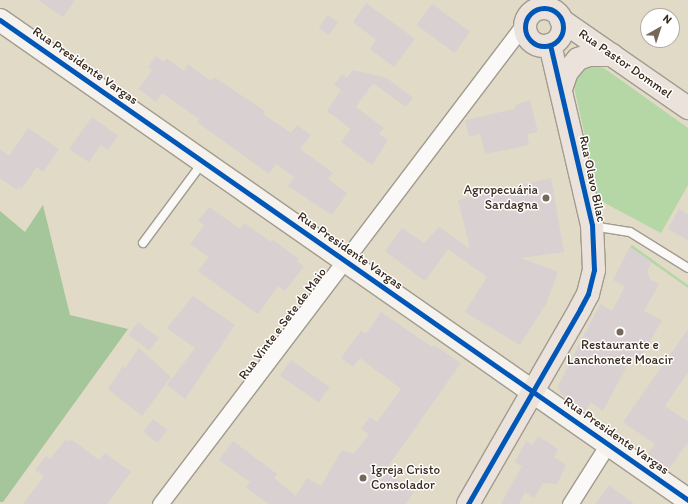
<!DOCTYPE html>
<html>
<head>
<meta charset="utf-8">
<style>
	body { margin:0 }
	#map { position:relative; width:688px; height:504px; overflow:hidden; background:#e1dac7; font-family:Itim,sans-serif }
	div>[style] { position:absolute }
	.green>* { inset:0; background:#b5d6a5 }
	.forest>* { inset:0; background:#a5c59a }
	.building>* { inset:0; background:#d8d0d1; transform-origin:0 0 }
	.roads { filter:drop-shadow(1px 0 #a19b8f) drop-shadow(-1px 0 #a19b8f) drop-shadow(0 1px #a19b8f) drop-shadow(0 -1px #a19b8f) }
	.lane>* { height:8px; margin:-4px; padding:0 4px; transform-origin:4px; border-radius:4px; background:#faf9f7 }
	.street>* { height:15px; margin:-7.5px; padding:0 7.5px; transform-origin:7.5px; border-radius:7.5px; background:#faf9f7 }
	.secondary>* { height:22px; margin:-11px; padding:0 11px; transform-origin:11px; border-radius:11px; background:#f5f1ec }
	.primary>* { height:22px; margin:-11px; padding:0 11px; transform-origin:11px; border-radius:11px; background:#ebe3db }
	.primary>.ring { margin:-11px; padding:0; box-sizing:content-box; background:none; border:22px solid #ebe3db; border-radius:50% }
	.cycleway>* { height:5px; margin:-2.5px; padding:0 2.5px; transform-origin:2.5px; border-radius:2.5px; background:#0057b8 }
	.cycleway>.ring { margin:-2.5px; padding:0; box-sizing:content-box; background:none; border:5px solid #0057b8; border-radius:50% }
	.dots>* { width:11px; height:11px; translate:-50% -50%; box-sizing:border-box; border:2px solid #fff; border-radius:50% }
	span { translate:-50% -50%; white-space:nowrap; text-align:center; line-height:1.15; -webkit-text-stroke:3px #fff; paint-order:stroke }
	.street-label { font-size:13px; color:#3b2a1e }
	.poi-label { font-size:13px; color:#3b2a1e }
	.right { translate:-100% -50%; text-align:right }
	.left { translate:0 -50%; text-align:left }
	.north { position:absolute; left:640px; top:8px; width:40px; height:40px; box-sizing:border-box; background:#fff; border:1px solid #b1aaa5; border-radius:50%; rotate:39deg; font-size:11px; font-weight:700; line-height:16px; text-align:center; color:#3b2a1e }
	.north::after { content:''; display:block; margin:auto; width:14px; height:18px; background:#756859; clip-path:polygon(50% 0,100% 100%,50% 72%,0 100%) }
</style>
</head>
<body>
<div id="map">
	<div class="green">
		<div style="clip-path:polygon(591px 65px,604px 68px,688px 128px,688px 185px,661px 233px,599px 200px,573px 82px,579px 70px)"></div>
		<div style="clip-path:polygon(632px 245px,688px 285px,688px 288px,630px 247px)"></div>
	</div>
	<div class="forest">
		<div style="clip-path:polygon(43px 205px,70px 315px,128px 329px,3px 502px,0 502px,0 211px,25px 232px)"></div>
	</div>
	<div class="building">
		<div style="clip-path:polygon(38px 0,75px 0,63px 17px)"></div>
		<div style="clip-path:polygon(366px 3px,415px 39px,394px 67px,370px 49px,376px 40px,353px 22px)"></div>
		<div style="left:432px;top:4px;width:47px;height:26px;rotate:36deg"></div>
		<div style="left:328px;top:15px;width:12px;height:16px;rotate:35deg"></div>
		<div style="clip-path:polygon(156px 56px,164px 62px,167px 58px,184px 71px,188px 64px,211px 81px,214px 77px,265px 111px,263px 114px,291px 133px,297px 125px,311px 135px,300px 149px,333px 173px,328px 179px,347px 193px,332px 215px,288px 186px,294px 177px,276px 164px,269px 174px,197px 122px,199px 119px,162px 93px,156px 102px,139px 89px,152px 70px,148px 67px)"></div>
		<div style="clip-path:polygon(353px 70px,387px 78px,413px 98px,406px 107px,373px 83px,356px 107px,384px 128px,379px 134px,388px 140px,372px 165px,341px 142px,351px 129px,327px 111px,341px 90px,334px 85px,342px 74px,347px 78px)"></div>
		<div style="clip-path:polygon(530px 100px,538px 132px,527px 134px,529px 145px,485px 154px,480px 134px,469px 137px,465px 120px,515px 109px,515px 105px)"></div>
		<div style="clip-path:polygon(92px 117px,118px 136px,108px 150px,101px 145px,89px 162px,69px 149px)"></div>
		<div style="clip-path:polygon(28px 128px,59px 149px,43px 172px,37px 167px,21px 189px,19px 187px,17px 190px,0 178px,0 149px,9px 156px)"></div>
		<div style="clip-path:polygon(551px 178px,564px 252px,521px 258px,558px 272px,546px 304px,520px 345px,465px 312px,487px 277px,448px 249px,425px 281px,385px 251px,402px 228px,424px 243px,439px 227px,470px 249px,458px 200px)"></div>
		<div style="clip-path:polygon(209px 207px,240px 229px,244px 223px,271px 242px,273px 240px,299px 259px,297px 261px,304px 266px,285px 291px,278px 286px,259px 313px,256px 313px,198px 271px,209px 257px,190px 244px,204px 225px,198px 221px)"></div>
		<div style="clip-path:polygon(679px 209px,688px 214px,688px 240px,668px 229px)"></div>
		<div style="clip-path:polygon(630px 247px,652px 262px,647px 271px,651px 280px,659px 284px,644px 311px,662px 320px,639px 360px,632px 356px,603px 411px,591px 402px,585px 411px,561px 394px,558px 386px,600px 304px,612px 311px,625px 286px,613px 280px)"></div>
		<div style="clip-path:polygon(193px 296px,235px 325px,185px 399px,167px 385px,195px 348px,167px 328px)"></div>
		<div style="clip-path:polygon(381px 312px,432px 347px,434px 345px,461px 363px,384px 472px,415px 490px,406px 504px,269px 504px,246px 488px,250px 482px,219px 460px,233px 441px,277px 474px,274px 478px,296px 496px,307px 478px,321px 486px,342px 450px,354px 454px,369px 434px,361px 429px,370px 417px,377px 422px,401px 389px,360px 358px,353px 367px,341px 358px,361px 331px,366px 334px)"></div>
		<div style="left:138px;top:322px;width:26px;height:16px;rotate:37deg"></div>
		<div style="clip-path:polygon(688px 329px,688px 372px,665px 406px,688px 422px,688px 442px,669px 469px,648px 454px,655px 444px,623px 422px)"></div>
		<div style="clip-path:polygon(139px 348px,171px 377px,142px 416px,108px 389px,123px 366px,125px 368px)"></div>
		<div style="left:291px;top:360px;width:47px;height:19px;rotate:35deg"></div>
		<div style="left:153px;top:419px;width:18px;height:16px;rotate:38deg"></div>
		<div style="clip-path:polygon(538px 436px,558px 449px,554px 457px,566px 465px,557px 484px,543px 483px,534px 498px,525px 492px,519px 504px,501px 504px,522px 466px,515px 462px,526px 441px,533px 445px)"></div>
		<div style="clip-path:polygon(66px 439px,69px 442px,71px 439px,99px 460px,105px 453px,131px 472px,107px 504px,23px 504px,44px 476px,35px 470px,46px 456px,50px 459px)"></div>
		<div style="clip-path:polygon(609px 485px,634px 504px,595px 504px)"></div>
	</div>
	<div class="roads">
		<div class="lane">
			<div style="left:592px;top:226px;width:38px;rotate:9deg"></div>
			<div style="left:630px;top:232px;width:68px;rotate:31.8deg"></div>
			<div style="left:143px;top:243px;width:101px;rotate:-53.5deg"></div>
		</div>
		<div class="street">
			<div style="left:160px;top:504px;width:604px;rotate:-52.81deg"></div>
			<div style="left:570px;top:504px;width:71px;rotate:-57.7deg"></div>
		</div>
		<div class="secondary">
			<div style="left:0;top:20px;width:839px;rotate:34.9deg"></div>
		</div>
		<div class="primary">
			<div class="ring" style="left:525px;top:8px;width:16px;height:16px"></div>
			<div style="left:561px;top:20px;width:155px;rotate:34.7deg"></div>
			<div style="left:561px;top:89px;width:18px;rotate:-71deg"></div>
			<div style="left:567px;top:72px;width:17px;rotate:-50deg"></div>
			<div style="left:578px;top:59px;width:12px;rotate:-20deg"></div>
			<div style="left:589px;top:55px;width:23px"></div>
			<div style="left:468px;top:504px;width:225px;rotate:-60.1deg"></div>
			<div style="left:580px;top:309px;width:17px;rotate:-62deg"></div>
			<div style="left:588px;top:294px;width:25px;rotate:-76deg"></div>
			<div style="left:594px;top:270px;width:45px;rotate:-92.5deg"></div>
			<div style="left:592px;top:225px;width:185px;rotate:-103.1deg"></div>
		</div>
	</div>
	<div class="cycleway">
		<div class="ring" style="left:525px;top:8px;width:33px;height:33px"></div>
		<div style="left:0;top:20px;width:839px;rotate:34.9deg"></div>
		<div style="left:468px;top:504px;width:225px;rotate:-60.1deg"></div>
		<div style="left:580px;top:309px;width:17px;rotate:-62deg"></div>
		<div style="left:588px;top:294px;width:25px;rotate:-76deg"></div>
		<div style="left:594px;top:270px;width:45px;rotate:-92.5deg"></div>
		<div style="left:592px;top:225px;width:185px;rotate:-103.1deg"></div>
	</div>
	<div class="dots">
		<div style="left:546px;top:198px;background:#756859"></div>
		<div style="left:620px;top:332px;background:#756859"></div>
		<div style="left:363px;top:478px;background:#756859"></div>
	</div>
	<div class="street-label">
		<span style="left:625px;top:64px;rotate:35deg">Rua Pastor Dommel</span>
		<span style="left:85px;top:66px;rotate:35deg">Rua Presidente Vargas</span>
		<span style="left:592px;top:179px;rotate:78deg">Rua Olavo Bilac</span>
		<span style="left:350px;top:251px;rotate:35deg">Rua Presidente Vargas</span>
		<span style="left:283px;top:324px;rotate:-53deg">Rua Vinte e Sete de Maio</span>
		<span style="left:616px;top:436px;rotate:35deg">Rua Presidente Vargas</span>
	</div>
	<div class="poi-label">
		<span class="right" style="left:538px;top:198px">Agropecuária<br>Sardagna</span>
		<span style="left:620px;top:353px">Restaurante e<br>Lanchonete Moacir</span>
		<span class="left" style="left:371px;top:478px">Igreja Cristo<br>Consolador</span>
	</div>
	<div class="north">N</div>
</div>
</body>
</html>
